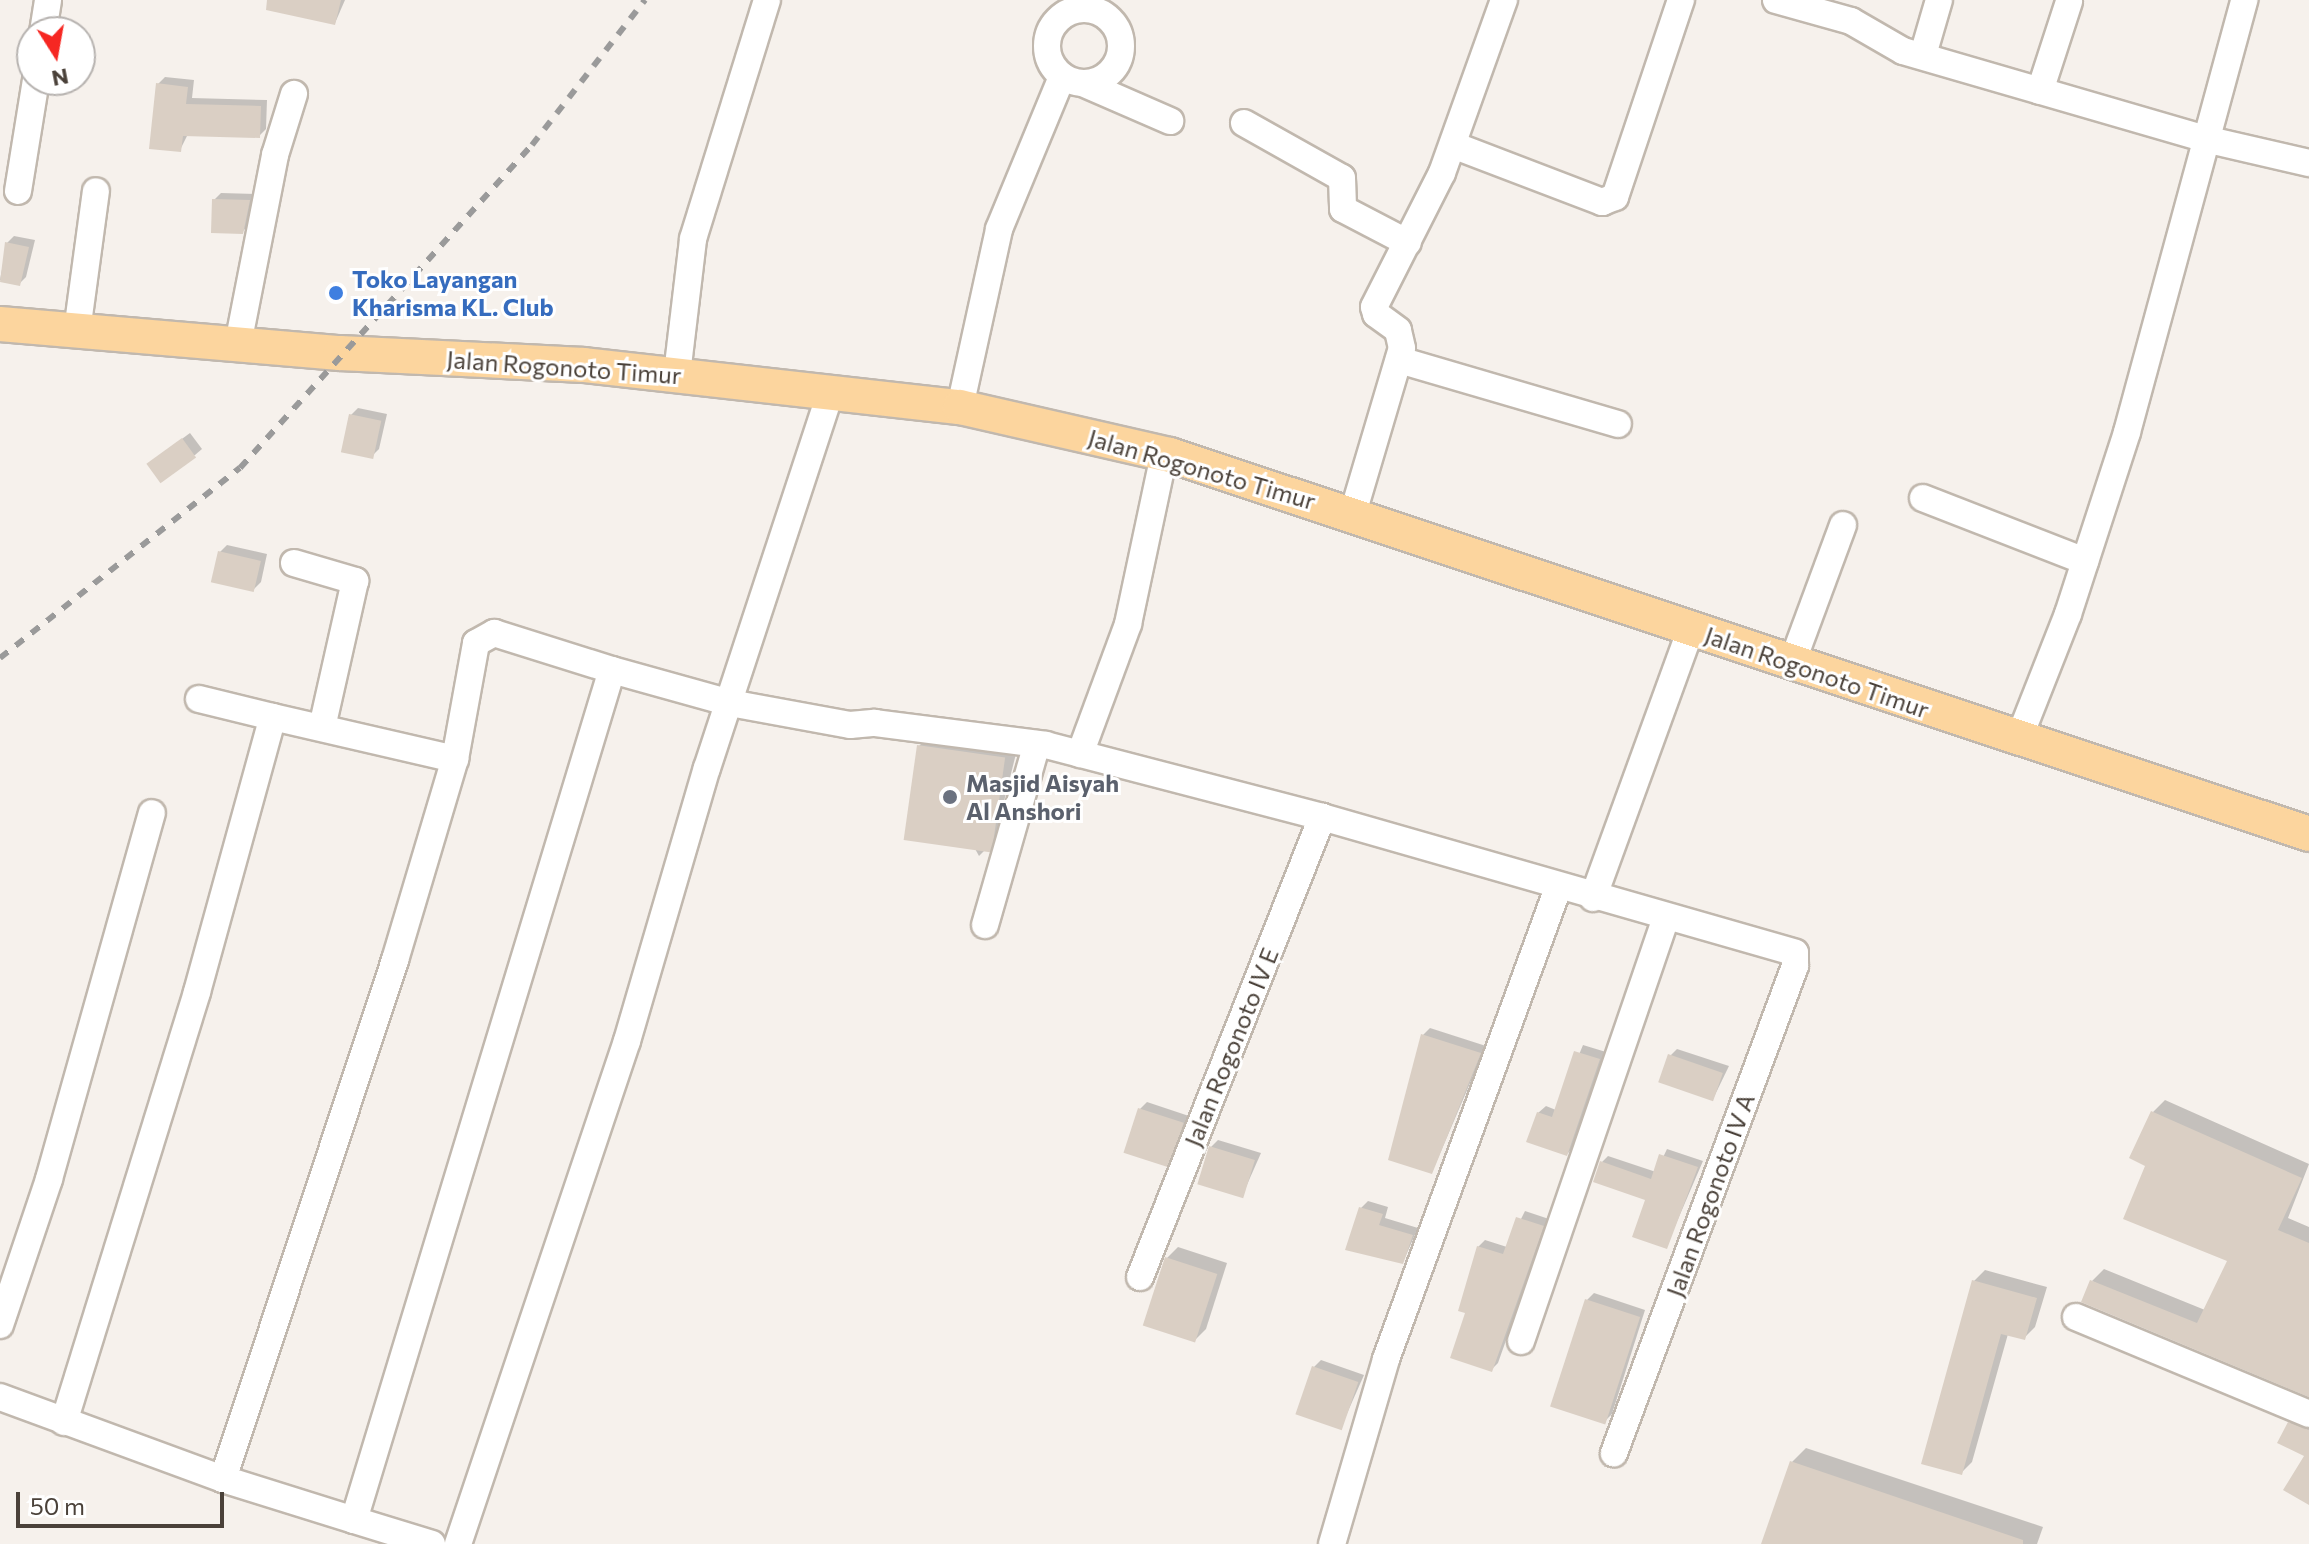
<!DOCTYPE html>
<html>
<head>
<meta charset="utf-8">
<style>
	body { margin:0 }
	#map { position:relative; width:2309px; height:1544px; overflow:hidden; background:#f6f1ec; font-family:Commissioner,sans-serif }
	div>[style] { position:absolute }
	.shadow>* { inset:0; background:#0003 }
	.building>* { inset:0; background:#dacfc4; transform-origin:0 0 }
	.roads { filter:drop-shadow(2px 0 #c1b8ae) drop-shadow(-2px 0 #c1b8ae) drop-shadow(0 2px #c1b8ae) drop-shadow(0 -2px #c1b8ae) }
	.minor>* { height:26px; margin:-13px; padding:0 13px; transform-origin:13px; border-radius:13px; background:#fff }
	.minor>.ring { margin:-13px; padding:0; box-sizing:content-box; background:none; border:26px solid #fff; border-radius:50% }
	.major>* { height:34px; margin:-17px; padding:0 17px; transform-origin:17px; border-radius:17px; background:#fcd59e }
	.rail>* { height:6px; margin-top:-3px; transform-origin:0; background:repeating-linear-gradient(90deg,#9a9a9a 0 10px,transparent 0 20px) }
	.dots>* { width:22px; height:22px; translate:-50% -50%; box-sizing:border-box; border:4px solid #fff; border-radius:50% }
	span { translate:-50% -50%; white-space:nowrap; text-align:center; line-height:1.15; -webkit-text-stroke:6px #fff; paint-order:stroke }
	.shop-label { font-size:24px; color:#366cbe; font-weight:700 }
	.left { translate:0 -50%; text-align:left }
	.street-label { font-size:24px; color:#4a4139 }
	.worship-label { font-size:24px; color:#5b616d; font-weight:700 }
	.north { position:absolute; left:16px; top:16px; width:80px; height:80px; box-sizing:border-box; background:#fff; border:2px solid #b7b3b0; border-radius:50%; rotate:169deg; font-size:22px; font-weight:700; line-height:32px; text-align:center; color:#4a4139 }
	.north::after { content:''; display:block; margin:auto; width:28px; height:36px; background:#f62722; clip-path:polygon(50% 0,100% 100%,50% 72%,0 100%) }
	.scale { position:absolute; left:16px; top:1492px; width:208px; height:36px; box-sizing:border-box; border:4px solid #4a4139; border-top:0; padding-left:10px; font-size:24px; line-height:28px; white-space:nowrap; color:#4a4139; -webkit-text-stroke:6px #fff; paint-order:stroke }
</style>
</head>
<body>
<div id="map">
	<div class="shadow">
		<div style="clip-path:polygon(292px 0,345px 0,335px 23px)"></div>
		<div style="clip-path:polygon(165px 77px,194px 80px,192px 98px,267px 100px,266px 129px,259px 136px,188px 134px,180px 150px,158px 84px)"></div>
		<div style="clip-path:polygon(221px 193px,256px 194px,250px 224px,242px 232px,214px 200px)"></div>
		<div style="clip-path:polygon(14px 236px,35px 240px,26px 277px,19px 284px,0 280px,7px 243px)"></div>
		<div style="clip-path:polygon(358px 408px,387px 414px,379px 449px,372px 456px,351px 415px)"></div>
		<div style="clip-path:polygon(190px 433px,202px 449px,195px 455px,156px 458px)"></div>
		<div style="clip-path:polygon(227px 545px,267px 554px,261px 582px,254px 589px,220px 552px)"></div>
		<div style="clip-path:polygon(934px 731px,1019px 742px,994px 841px,979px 856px,919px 746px)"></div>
		<div style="clip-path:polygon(1430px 1028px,1486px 1046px,1432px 1172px,1423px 1035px)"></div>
		<div style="clip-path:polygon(1583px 1045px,1606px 1052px,1574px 1147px,1567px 1154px,1538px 1113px,1546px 1106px,1556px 1110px)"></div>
		<div style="clip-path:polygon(1677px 1049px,1729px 1066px,1713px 1099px,1670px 1056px)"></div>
		<div style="clip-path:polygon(2165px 1100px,2309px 1164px,2288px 1218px,2309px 1227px,2309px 1396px,2092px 1281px,2104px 1269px,2205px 1310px,2230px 1260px,2148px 1164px,2153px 1112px)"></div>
		<div style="clip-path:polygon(1147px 1102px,1189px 1116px,1166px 1164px,1140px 1109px)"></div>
		<div style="clip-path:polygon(1218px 1140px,1261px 1153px,1242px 1196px,1211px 1147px)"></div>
		<div style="clip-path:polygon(1667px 1149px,1703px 1161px,1666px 1247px,1647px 1198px,1602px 1162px,1608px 1156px,1656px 1172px)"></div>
		<div style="clip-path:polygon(1368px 1201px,1388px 1207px,1385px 1218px,1418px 1228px,1403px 1262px,1361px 1208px)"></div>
		<div style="clip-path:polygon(1525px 1211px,1549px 1219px,1498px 1363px,1491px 1370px,1468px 1312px,1478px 1247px,1485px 1240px,1507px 1247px)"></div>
		<div style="clip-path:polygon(1178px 1247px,1227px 1263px,1206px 1329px,1195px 1340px,1167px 1258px)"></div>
		<div style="clip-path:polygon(1985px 1270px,2047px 1287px,2035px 1327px,2024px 1338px,2008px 1334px,1972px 1462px,1961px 1473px,1974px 1281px)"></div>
		<div style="clip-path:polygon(1594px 1293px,1645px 1310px,1612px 1414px,1605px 1421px,1587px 1300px)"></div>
		<div style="clip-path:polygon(1321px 1360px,1364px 1375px,1341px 1427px,1314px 1367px)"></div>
		<div style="clip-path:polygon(2301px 1411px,2309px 1414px,2309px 1500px,2306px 1455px,2289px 1424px)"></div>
		<div style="clip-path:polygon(1806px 1448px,2043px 1527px,2037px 1544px,1763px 1544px,1792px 1462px)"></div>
	</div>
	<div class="building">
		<div style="clip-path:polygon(267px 0,341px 0,335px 25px,266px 10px)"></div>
		<div style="clip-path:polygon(156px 83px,188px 87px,186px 104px,261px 106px,260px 138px,183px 136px,181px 152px,149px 149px)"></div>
		<div style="clip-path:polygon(212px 199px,250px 200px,243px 234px,211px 233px)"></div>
		<div style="clip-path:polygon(5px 242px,29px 247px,20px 286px,0 282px)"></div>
		<div style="left:349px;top:414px;width:33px;height:39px;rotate:12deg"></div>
		<div style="left:182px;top:438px;width:24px;height:44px;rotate:54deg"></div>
		<div style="left:218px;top:551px;width:44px;height:32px;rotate:13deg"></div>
		<div style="left:917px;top:745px;width:89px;height:96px;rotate:8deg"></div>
		<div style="clip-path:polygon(1421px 1034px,1481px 1053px,1432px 1174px,1388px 1160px)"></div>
		<div style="clip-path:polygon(1574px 1051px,1600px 1059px,1567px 1156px,1526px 1142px,1537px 1112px,1552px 1117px)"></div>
		<div style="left:1668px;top:1054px;width:58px;height:30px;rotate:19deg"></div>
		<div style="left:1138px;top:1108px;width:48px;height:47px;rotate:18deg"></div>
		<div style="clip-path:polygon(2151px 1111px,2302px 1178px,2278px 1230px,2309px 1243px,2309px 1397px,2081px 1302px,2090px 1280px,2197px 1323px,2227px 1261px,2123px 1219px,2145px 1166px,2129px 1158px)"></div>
		<div style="left:1209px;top:1146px;width:48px;height:40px;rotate:17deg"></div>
		<div style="clip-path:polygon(1659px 1154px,1698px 1167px,1667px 1249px,1632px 1237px,1645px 1200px,1593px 1182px,1600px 1161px,1651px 1179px)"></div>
		<div style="clip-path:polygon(1359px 1207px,1383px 1214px,1379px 1225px,1413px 1235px,1403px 1264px,1345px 1250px)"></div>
		<div style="clip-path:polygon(1516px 1217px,1544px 1226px,1492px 1372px,1450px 1358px,1465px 1313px,1458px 1311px,1477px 1246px,1503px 1254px)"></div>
		<div style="left:1165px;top:1257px;width:55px;height:72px;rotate:18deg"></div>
		<div style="clip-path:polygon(1972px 1280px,2037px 1298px,2025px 1340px,2001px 1334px,1962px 1475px,1921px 1464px)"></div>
		<div style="left:1585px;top:1299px;width:58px;height:113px;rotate:18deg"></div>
		<div style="left:1312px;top:1366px;width:49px;height:51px;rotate:19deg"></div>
		<div style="clip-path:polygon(2288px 1422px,2309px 1430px,2309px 1505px,2283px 1490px,2304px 1456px,2277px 1443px)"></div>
		<div style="clip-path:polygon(1790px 1461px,2023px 1540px,2023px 1544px,1761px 1544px)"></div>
	</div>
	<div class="roads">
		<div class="minor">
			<div style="left:1776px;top:0;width:78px;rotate:15.6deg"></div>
			<div style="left:1851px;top:21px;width:60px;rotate:30deg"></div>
			<div style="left:1903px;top:51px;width:315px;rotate:16.2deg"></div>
			<div style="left:2205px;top:139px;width:107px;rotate:13deg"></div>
			<div class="ring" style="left:1047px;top:9px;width:48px;height:48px"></div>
			<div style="left:43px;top:32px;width:32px;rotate:-81deg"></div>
			<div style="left:1923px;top:55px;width:57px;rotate:-73.8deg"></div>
			<div style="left:1085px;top:84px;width:93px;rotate:23.5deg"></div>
			<div style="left:2040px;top:91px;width:94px;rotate:-72deg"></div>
			<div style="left:1244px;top:123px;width:112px;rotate:29.3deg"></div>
			<div style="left:1342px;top:178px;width:31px;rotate:88deg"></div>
			<div style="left:1343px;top:209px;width:73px;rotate:27.6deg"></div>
			<div style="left:1453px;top:145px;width:160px;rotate:20.9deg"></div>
			<div style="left:1602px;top:202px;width:14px;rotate:-21deg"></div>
			<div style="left:1615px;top:197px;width:208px;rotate:-71.5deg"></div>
			<div style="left:18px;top:191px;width:112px;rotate:-80.8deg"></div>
			<div style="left:77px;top:331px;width:141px;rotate:-82.3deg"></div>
			<div style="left:238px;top:344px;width:193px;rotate:-78.9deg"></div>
			<div style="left:275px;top:155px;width:64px;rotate:-72.7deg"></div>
			<div style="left:1399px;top:360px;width:228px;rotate:16.3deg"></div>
			<div style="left:677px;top:374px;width:136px;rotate:-83.2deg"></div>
			<div style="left:693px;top:239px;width:250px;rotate:-72.8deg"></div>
			<div style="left:960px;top:407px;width:182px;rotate:-77.6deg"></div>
			<div style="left:999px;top:229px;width:165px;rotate:-67.5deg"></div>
			<div style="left:1923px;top:498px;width:174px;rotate:21.3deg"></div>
			<div style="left:1353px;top:513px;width:172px;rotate:-73.5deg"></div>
			<div style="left:1402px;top:348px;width:18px;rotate:-103deg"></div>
			<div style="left:1398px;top:330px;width:27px;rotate:-144deg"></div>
			<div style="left:1376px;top:314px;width:7px;rotate:-106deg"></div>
			<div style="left:1374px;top:307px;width:150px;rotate:-63.1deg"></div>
			<div style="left:1442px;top:173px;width:184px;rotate:-70.3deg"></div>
			<div style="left:294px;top:563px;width:64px;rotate:16.4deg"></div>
			<div style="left:355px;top:581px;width:150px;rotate:102.7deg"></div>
			<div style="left:1792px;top:663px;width:147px;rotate:-69.7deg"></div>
			<div style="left:199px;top:699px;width:76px;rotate:13.7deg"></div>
			<div style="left:2018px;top:741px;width:136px;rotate:-68.5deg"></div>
			<div style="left:2068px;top:614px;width:191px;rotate:-72deg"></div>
			<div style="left:2127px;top:432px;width:448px;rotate:-74.8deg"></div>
			<div style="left:1080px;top:754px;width:139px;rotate:-69.7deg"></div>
			<div style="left:1128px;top:624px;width:174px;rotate:-78deg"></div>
			<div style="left:1593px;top:898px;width:286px;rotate:-70deg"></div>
			<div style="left:985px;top:925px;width:188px;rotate:-74deg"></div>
			<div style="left:1140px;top:1277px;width:495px;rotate:-68.4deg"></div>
			<div style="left:2076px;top:1317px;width:252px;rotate:22.6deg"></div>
			<div style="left:0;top:1325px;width:154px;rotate:-71.4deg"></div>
			<div style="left:49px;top:1179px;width:380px;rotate:-74.3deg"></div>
			<div style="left:1521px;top:1341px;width:445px;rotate:-71.1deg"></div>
			<div style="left:0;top:1397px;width:238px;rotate:20.2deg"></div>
			<div style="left:223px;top:1479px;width:137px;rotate:17.4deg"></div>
			<div style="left:64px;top:1422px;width:450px;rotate:-72.8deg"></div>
			<div style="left:197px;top:992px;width:285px;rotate:-74.6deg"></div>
			<div style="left:273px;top:717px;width:187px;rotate:13deg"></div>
			<div style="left:223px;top:1479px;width:547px;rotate:-71.66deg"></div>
			<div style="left:395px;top:960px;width:210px;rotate:-73.4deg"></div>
			<div style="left:455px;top:759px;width:118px;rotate:-79.7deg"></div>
			<div style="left:476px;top:643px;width:21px;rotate:-29deg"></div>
			<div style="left:494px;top:633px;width:124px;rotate:17.4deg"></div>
			<div style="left:432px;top:1544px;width:82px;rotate:-162.9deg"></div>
			<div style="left:354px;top:1520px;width:888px;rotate:-73.12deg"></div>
			<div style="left:612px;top:670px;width:123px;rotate:15.6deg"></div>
			<div style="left:730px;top:703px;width:122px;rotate:10.4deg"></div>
			<div style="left:850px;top:725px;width:25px;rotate:-5deg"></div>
			<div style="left:875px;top:723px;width:172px;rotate:7.3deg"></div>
			<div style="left:1046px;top:745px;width:285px;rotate:14.6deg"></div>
			<div style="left:1322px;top:817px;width:492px;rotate:16deg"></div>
			<div style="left:1795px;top:953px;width:13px;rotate:90deg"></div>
			<div style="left:1795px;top:966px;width:520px;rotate:110.39deg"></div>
			<div style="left:458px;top:1544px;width:531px;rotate:-71.43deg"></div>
			<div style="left:627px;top:1041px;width:284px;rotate:-73.7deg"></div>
			<div style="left:707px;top:768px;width:398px;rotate:-71.8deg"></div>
			<div style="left:1332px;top:1544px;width:193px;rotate:-73.7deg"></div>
			<div style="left:1386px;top:1359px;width:501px;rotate:-69.94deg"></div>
		</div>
		<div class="major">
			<div style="left:0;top:324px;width:341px;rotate:4.9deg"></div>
			<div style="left:340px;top:353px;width:244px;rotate:2.8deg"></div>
			<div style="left:584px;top:365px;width:378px;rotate:6.4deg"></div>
			<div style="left:960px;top:407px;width:215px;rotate:12.9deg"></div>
			<div style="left:1170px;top:455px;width:1200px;rotate:18.4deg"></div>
		</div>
	</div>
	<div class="rail">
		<div style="left:0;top:658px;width:306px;rotate:-38.4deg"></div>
		<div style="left:240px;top:468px;width:435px;rotate:-47.9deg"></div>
		<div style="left:532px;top:145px;width:184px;rotate:-52.1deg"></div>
	</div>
	<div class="dots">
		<div style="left:336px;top:293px;background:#3f7fe0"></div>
		<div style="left:950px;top:797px;background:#6b7280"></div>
	</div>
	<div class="shop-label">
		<span class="left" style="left:352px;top:293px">Toko Layangan<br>Kharisma KL. Club</span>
	</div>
	<div class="street-label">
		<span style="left:564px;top:367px;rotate:4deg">Jalan Rogonoto Timur</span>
		<span style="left:1202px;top:469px;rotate:16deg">Jalan Rogonoto Timur</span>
		<span style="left:1817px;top:672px;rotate:19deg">Jalan Rogonoto Timur</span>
		<span style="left:1231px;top:1047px;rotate:-68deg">Jalan Rogonoto IV E</span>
		<span style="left:1710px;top:1195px;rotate:-70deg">Jalan Rogonoto IV A</span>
	</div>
	<div class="worship-label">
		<span class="left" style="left:966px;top:797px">Masjid Aisyah<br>Al Anshori</span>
	</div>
	<div class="north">N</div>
	<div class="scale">50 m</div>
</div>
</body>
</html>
